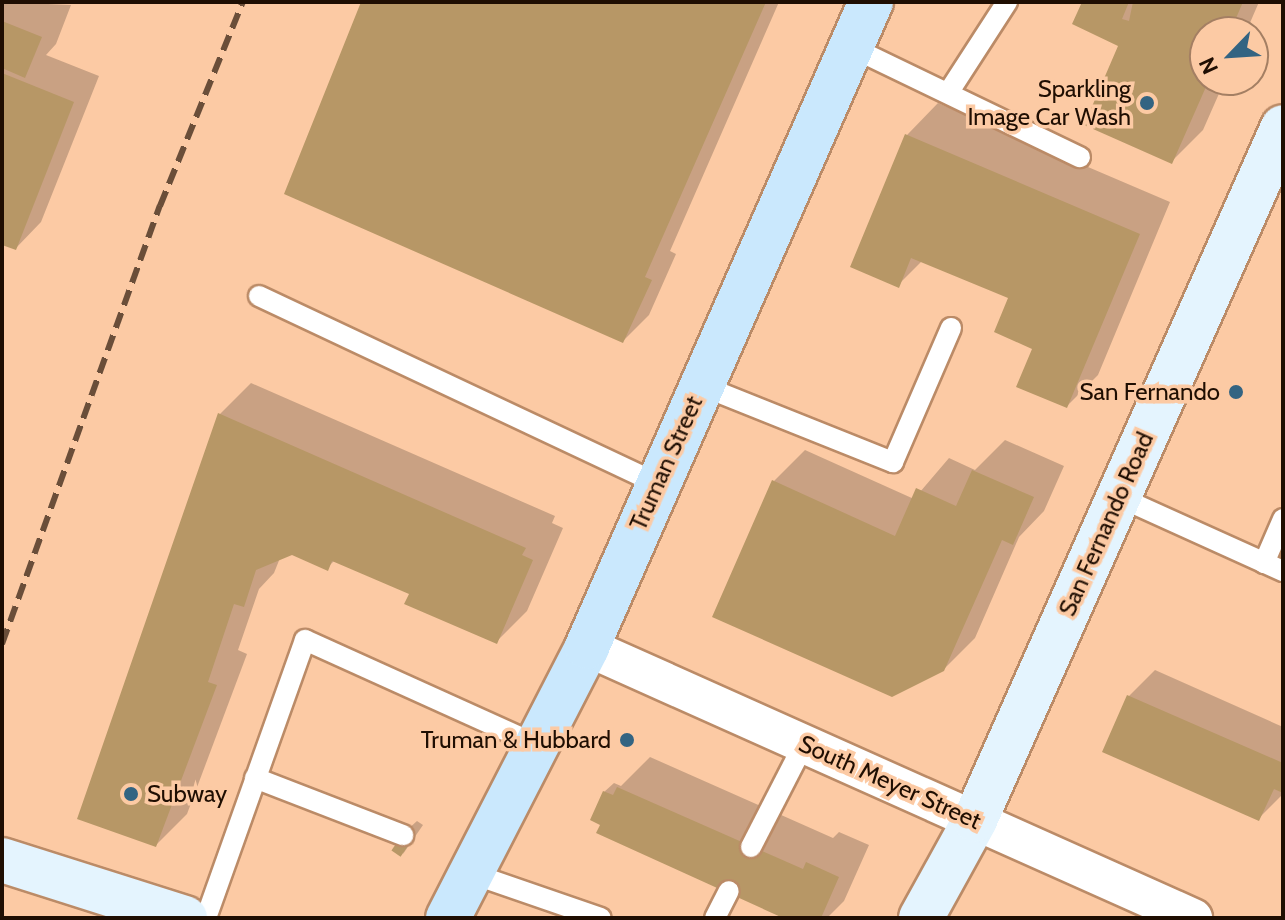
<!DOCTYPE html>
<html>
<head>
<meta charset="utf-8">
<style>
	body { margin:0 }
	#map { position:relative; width:1285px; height:920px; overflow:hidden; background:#fccaa4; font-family:Cabin,sans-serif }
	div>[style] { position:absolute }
	.shadow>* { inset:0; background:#0003 }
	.building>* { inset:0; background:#b79766; transform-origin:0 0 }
	.roads { filter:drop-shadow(2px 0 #bb8b67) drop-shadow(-2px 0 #bb8b67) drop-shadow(0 2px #bb8b67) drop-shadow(0 -2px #bb8b67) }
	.service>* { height:20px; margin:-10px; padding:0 10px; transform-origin:10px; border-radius:10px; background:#fff }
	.minor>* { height:38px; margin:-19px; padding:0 19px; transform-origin:19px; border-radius:19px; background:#fff }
	.secondary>* { height:44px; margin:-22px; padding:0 22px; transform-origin:22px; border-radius:22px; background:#e4f4fe }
	.primary>* { height:44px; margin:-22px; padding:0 22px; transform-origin:22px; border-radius:22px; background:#cae8fd }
	.rail>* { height:6px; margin-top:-3px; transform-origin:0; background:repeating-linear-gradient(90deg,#6a4e39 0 16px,transparent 0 24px) }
	.dots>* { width:22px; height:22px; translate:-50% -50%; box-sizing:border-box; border:4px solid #fccaa4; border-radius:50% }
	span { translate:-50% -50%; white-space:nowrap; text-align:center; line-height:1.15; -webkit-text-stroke:7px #fccaa4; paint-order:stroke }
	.poi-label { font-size:24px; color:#1f0e02 }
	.right { translate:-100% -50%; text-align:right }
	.left { translate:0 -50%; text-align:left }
	.street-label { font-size:24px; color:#1f0e02 }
	.frame { position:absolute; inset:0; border:4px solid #1f0e02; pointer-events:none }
	.north { position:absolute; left:1189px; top:16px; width:80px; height:80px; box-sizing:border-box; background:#fccaa4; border:2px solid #a47f63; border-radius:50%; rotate:245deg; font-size:22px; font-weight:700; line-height:32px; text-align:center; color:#1f0e02 }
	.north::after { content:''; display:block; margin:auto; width:28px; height:36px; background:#336482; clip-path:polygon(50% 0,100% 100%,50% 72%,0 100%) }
</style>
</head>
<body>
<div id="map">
	<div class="shadow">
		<div style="clip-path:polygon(2px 2px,71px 5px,56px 44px,46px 55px,99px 76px,41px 222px,16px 248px,2px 243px)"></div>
		<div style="clip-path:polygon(363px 2px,779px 2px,670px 251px,676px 254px,649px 315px,623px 341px)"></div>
		<div style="clip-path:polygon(1084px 2px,1259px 2px,1246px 32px,1205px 32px,1205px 80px,1225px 80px,1203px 130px,1172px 161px,1121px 46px)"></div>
		<div style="clip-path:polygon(938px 103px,1170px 202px,1098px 375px,1067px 406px,1011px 297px,923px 260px,898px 285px,853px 266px,907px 135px)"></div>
		<div style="clip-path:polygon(251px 383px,555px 516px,552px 523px,563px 528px,527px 611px,496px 642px,411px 593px,335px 560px,327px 568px,292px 553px,280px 558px,274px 573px,259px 589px,238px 650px,247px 654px,187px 814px,156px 845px,220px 414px)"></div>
		<div style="clip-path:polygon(1005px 440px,1064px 466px,1044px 511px,1019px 537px,975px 638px,943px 670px,774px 481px,805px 450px,914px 499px,949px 458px,975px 470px)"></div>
		<div style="clip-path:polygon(1155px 670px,1283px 727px,1283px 794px,1258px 819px,1105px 751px,1129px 696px)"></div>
		<div style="clip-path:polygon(650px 757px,833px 838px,839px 832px,869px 845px,844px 901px,827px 918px,785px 918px,606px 816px,604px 792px,614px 783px,621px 786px)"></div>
		<div style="clip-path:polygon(417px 821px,423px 825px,403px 854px,407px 830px)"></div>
	</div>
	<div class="building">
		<div style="clip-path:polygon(361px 2px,766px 2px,645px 277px,652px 280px,623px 343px,284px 194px)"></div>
		<div style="clip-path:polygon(1082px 2px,1129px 2px,1122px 19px,1129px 21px,1133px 2px,1243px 2px,1230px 32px,1205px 32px,1209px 80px,1172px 164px,1084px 125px,1118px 46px,1072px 24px)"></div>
		<div style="clip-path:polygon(2px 21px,42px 37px,25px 78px,2px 68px)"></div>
		<div style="clip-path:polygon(2px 73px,74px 102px,16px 250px,2px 245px)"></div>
		<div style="clip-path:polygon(905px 134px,1140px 234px,1067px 408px,1016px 387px,1032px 349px,994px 332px,1008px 298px,911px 258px,899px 288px,850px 267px)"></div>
		<div style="clip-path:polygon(218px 413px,526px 548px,522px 555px,533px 560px,497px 644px,404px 604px,409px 594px,332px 561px,328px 571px,292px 555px,256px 570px,244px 607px,234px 604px,208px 682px,217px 685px,156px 847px,77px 819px)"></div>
		<div style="clip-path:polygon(972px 470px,1034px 497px,1013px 545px,1002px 540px,944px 671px,892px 697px,712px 617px,772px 480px,895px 536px,916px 488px,956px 506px)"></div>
		<div style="clip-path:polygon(1127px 695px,1283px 763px,1283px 793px,1274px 789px,1259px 821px,1102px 752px)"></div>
		<div style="clip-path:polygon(617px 787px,803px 869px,806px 862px,839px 877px,821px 918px,783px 918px,596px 833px,600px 825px,590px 820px,603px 791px,613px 795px)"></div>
		<div style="left:406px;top:829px;width:11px;height:26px;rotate:34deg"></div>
	</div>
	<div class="roads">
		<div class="service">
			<div style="left:851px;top:47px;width:254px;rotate:25.7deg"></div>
			<div style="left:950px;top:90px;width:105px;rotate:-57.1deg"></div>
			<div style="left:259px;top:296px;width:440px;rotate:25.2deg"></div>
			<div style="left:700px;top:385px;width:208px;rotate:21.8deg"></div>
			<div style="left:893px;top:462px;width:146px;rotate:-66.6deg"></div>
			<div style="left:1119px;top:497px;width:180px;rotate:24.3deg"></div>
			<div style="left:1264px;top:563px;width:48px;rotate:-66.6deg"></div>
			<div style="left:255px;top:778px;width:159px;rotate:21.1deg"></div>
			<div style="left:751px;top:847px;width:116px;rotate:-62.8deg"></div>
			<div style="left:473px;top:874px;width:135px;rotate:19deg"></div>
			<div style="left:206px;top:918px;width:295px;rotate:-70.4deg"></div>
			<div style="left:305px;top:640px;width:258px;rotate:24.3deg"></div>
			<div style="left:715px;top:918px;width:30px;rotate:-63deg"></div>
		</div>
		<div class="minor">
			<div style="left:587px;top:647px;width:664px;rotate:24.09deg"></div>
		</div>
		<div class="secondary">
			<div style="left:2px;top:860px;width:192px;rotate:17.6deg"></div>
			<div style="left:921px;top:918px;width:112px;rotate:-61.1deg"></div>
			<div style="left:975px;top:820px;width:758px;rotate:-66.04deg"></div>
		</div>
		<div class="primary">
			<div style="left:448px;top:918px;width:305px;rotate:-62.8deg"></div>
			<div style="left:587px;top:647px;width:705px;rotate:-66.24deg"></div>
		</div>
	</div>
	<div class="rail">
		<div style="left:2px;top:644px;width:466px;rotate:-70.2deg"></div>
		<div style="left:160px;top:206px;width:220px;rotate:-67.9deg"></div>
	</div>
	<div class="dots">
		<div style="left:1147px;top:103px;background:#336482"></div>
		<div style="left:1236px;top:392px;background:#336482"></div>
		<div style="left:627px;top:740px;background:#336482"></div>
		<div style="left:131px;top:794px;background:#336482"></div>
	</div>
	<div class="poi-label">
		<span class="right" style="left:1131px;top:103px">Sparkling<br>Image Car Wash</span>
		<span class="right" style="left:1220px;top:392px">San Fernando</span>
		<span class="right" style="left:611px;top:740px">Truman &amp; Hubbard</span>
		<span class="left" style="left:147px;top:794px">Subway</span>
	</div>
	<div class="street-label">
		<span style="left:666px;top:463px;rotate:-66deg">Truman Street</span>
		<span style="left:1106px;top:524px;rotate:-66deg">San Fernando Road</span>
		<span style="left:890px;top:782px;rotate:24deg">South Meyer Street</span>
	</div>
	<div class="frame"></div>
	<div class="north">N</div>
</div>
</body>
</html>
